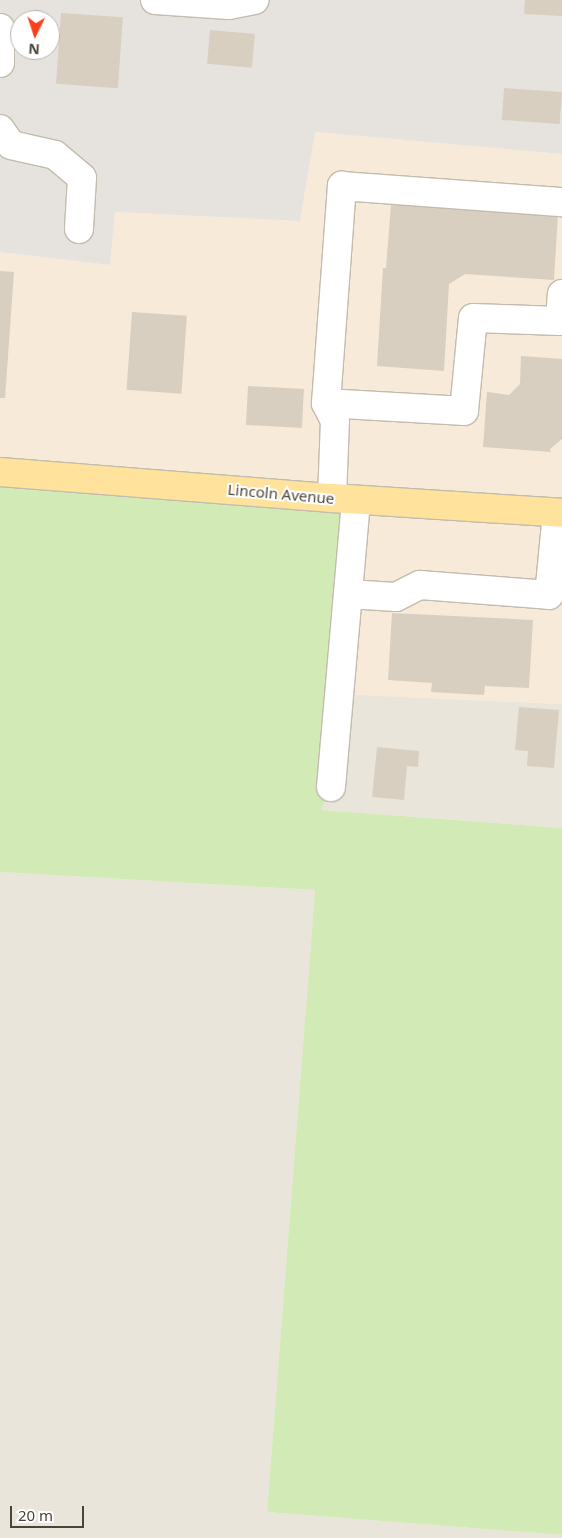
<!DOCTYPE html>
<html>
<head>
<meta charset="utf-8">
<style>
	body { margin:0 }
	#map { position:relative; width:562px; height:1538px; overflow:hidden; background:#f6f3ec; font-family:"Noto Sans",sans-serif }
	div>[style] { position:absolute }
	.residential>* { inset:0; background:#eae5da }
	.commercial>* { inset:0; background:#f7ead8 }
	.industrial>* { inset:0; background:#e6e2dd }
	.green>* { inset:0; background:#d2eab5 }
	.building>* { inset:0; background:#d8cfc1; transform-origin:0 0 }
	.roads { filter:drop-shadow(1px 0 #c2bbae) drop-shadow(-1px 0 #c2bbae) drop-shadow(0 1px #c2bbae) drop-shadow(0 -1px #c2bbae) }
	.minor>* { height:28px; margin:-14px; padding:0 14px; transform-origin:14px; border-radius:14px; background:#fff }
	.major>* { height:28px; margin:-14px; padding:0 14px; transform-origin:14px; border-radius:14px; background:#ffe39c }
	span { translate:-50% -50%; white-space:nowrap; text-align:center; line-height:1.15; -webkit-text-stroke:4px #fff; paint-order:stroke }
	.street-label { font-size:15px; color:#4b4439 }
	.north { position:absolute; left:10px; top:10px; width:50px; height:50px; box-sizing:border-box; background:#fff; border:1px solid #b7b4b0; border-radius:50%; rotate:184deg; font-size:14px; font-weight:700; line-height:20px; text-align:center; color:#4b4439 }
	.north::after { content:''; display:block; margin:auto; width:18px; height:22px; background:#fc3f1d; clip-path:polygon(50% 0,100% 100%,50% 72%,0 100%) }
	.scale { position:absolute; left:10px; top:1506px; width:74px; height:22px; box-sizing:border-box; border:2px solid #4b4439; border-top:0; padding-left:6px; font-size:15px; line-height:18px; white-space:nowrap; color:#4b4439; -webkit-text-stroke:4px #fff; paint-order:stroke }
</style>
</head>
<body>
<div id="map">
	<div class="residential">
		<div style="clip-path:polygon(339px 694px,562px 704px,562px 828px,321px 810px,331px 787px)"></div>
		<div style="clip-path:polygon(0 872px,315px 890px,267px 1512px,562px 1535px,562px 1538px,0 1538px)"></div>
	</div>
	<div class="commercial">
		<div style="clip-path:polygon(315px 132px,562px 154px,562px 704px,339px 694px,0 472px,0 252px,110px 265px,115px 212px,300px 221px)"></div>
	</div>
	<div class="industrial">
		<div style="clip-path:polygon(evenodd,0 0,562px 0,562px 154px,315px 132px,300px 221px,115px 212px,110px 265px,0 252px,0 0,20px 20px,50px 20px,50px 50px,20px 50px,20px 20px)"></div>
	</div>
	<div class="green">
		<div style="clip-path:polygon(0 472px,356px 500px,331px 787px,321px 810px,562px 828px,562px 1535px,267px 1512px,315px 890px,0 872px)"></div>
	</div>
	<div class="building">
		<div style="clip-path:polygon(525px 0,562px 0,562px 16px,524px 14px)"></div>
		<div style="left:61px;top:13px;width:62px;height:71px;rotate:4deg"></div>
		<div style="left:210px;top:30px;width:45px;height:34px;rotate:5deg"></div>
		<div style="left:504px;top:88px;width:58px;height:32px;rotate:4deg"></div>
		<div style="clip-path:polygon(391px 204px,558px 213px,554px 280px,465px 274px,449px 284px,444px 371px,377px 366px,383px 268px,386px 268px)"></div>
		<div style="clip-path:polygon(0 271px,14px 272px,5px 398px,0 398px)"></div>
		<div style="left:132px;top:312px;width:55px;height:78px;rotate:4deg"></div>
		<div style="clip-path:polygon(521px 356px,562px 359px,562px 439px,550px 449px,551px 452px,483px 447px,487px 392px,509px 395px,520px 384px)"></div>
		<div style="left:248px;top:386px;width:56px;height:39px;rotate:3deg"></div>
		<div style="clip-path:polygon(392px 613px,533px 620px,529px 688px,485px 686px,484px 695px,431px 692px,432px 683px,388px 680px)"></div>
		<div style="clip-path:polygon(519px 707px,559px 710px,554px 768px,527px 766px,528px 751px,515px 750px)"></div>
		<div style="clip-path:polygon(377px 747px,419px 751px,418px 767px,407px 766px,404px 800px,372px 797px)"></div>
	</div>
	<div class="roads">
		<div class="minor">
			<div style="left:155px;top:0;width:74px;rotate:3.9deg"></div>
			<div style="left:229px;top:5px;width:26px;rotate:-11deg"></div>
			<div style="left:0;top:28px;width:35px;rotate:90deg"></div>
			<div style="left:0;top:129px;width:19px;rotate:55deg"></div>
			<div style="left:11px;top:145px;width:45px;rotate:12.8deg"></div>
			<div style="left:55px;top:155px;width:35px;rotate:40deg"></div>
			<div style="left:82px;top:178px;width:51px;rotate:93.4deg"></div>
			<div style="left:326px;top:403px;width:138px;rotate:3.3deg"></div>
			<div style="left:464px;top:411px;width:93px;rotate:-84.5deg"></div>
			<div style="left:473px;top:318px;width:87px;rotate:2deg"></div>
			<div style="left:560px;top:321px;width:27px;rotate:-86deg"></div>
			<div style="left:332px;top:498px;width:77px;rotate:-87.8deg"></div>
			<div style="left:335px;top:421px;width:20px;rotate:-117deg"></div>
			<div style="left:326px;top:403px;width:218px;rotate:-85.8deg"></div>
			<div style="left:342px;top:186px;width:221px;rotate:4.2deg"></div>
			<div style="left:348px;top:594px;width:48px;rotate:3.6deg"></div>
			<div style="left:396px;top:597px;width:27px;rotate:-27deg"></div>
			<div style="left:420px;top:585px;width:129px;rotate:4.4deg"></div>
			<div style="left:549px;top:595px;width:82px;rotate:-84.4deg"></div>
			<div style="left:331px;top:787px;width:288px;rotate:-85deg"></div>
		</div>
		<div class="major">
			<div style="left:0;top:472px;width:333px;rotate:4.5deg"></div>
			<div style="left:332px;top:498px;width:230px;rotate:3.7deg"></div>
		</div>
	</div>
	<div class="street-label">
		<span style="left:281px;top:494px;rotate:5deg">Lincoln Avenue</span>
	</div>
	<div class="north">N</div>
	<div class="scale">20 m</div>
</div>
</body>
</html>
